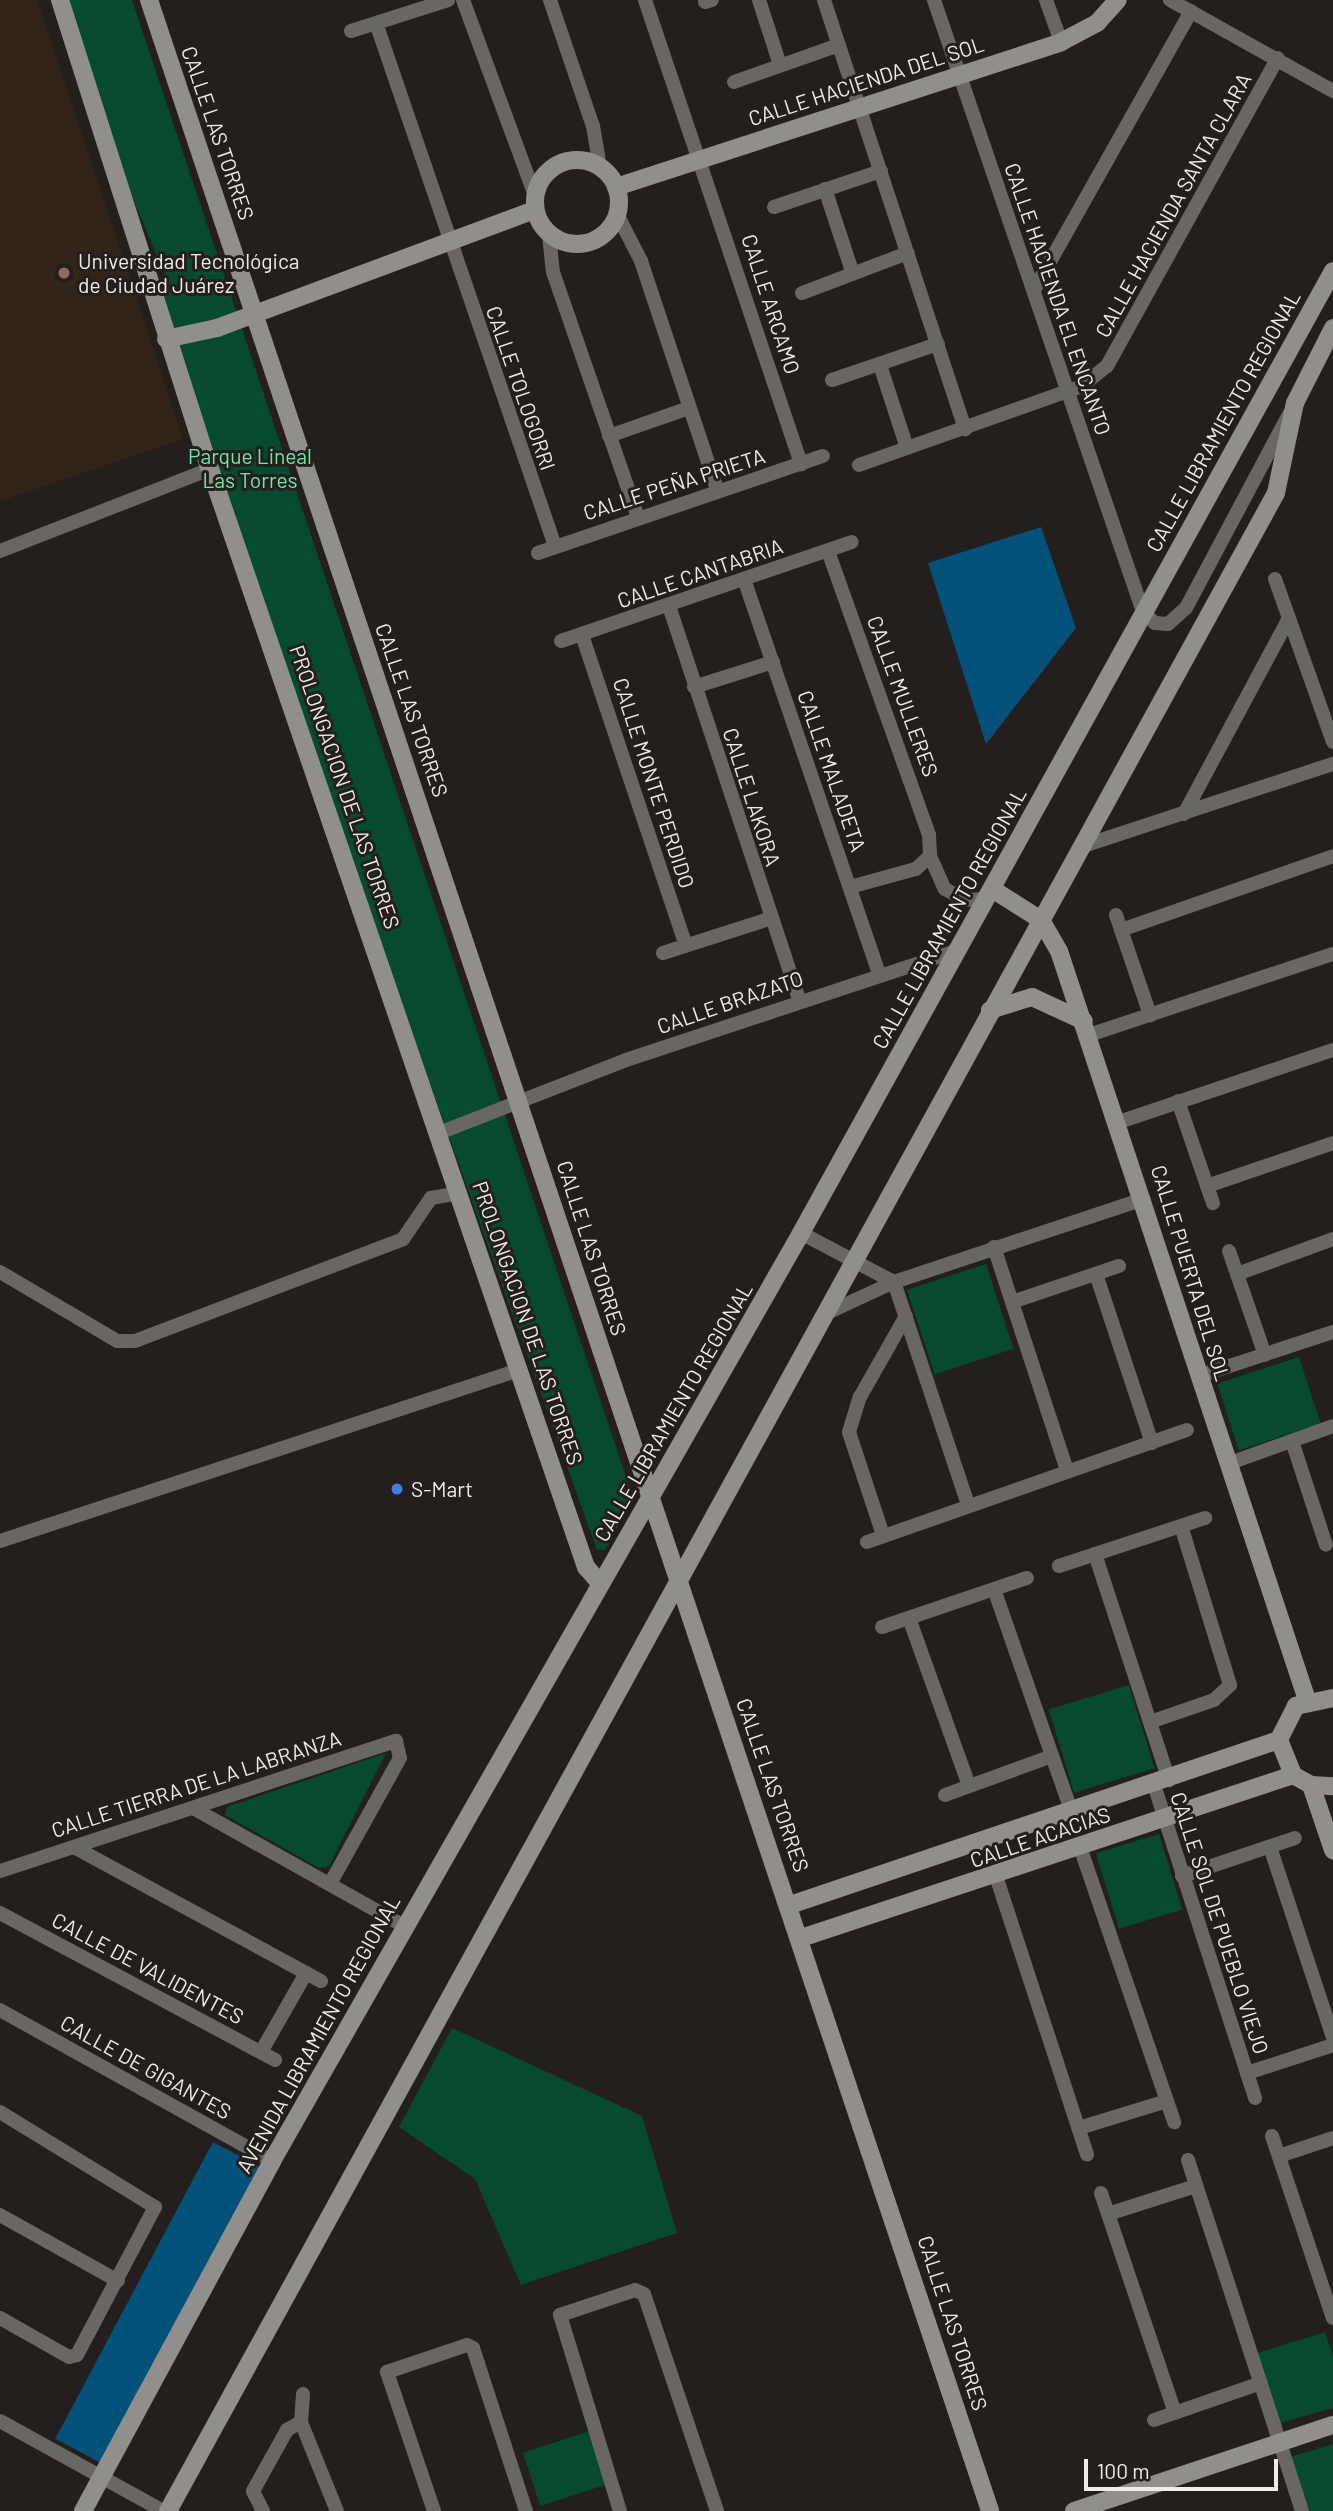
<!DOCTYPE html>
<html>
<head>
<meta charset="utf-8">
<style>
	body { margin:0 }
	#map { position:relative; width:1333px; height:2511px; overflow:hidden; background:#241f1d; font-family:Barlow,sans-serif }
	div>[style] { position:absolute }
	.education>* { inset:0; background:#332419 }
	.green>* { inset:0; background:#064b30; transform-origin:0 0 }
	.water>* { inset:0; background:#045279; transform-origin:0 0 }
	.street>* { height:14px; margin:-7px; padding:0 7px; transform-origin:7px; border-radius:7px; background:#686764 }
	.secondary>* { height:18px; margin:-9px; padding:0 9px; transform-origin:9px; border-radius:9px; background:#918f8b }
	.secondary>.ring { margin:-9px; padding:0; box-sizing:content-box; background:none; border:18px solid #918f8b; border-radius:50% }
	.dots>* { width:19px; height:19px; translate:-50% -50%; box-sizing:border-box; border:4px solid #241f1d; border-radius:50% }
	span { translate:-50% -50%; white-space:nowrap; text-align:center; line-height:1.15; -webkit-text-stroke:6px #241f1d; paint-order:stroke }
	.street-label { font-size:21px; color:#efecea }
	.poi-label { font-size:21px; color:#efecea }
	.left { translate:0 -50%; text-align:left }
	.park-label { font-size:21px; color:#69ebac }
	.scale { position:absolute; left:1084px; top:2459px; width:194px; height:32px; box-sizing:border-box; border:4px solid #efecea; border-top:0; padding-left:9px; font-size:21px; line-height:24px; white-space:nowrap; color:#efecea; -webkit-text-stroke:5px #241f1d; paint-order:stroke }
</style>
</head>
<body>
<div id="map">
	<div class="education">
		<div style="clip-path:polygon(0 0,37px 0,183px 439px,0 501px)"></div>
	</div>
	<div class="green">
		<div style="clip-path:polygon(69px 0,132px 0,633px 1498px,605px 1550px,597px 1550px,210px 469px,159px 291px,169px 285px,125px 179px)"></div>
		<div style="left:986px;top:1264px;width:89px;height:83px;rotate:72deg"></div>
		<div style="left:1299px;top:1357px;width:70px;height:86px;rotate:72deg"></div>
		<div style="left:1129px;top:1685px;width:87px;height:84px;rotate:73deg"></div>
		<div style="clip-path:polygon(386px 1753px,329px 1866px,319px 1868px,225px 1815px,227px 1807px)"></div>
		<div style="left:1159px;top:1834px;width:79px;height:66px;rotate:73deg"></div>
		<div style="clip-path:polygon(452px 2028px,642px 2116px,677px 2233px,521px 2285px,475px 2179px,399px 2127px)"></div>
		<div style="clip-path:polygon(1325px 2332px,1333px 2356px,1333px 2408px,1280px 2423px,1258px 2353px)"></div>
		<div style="left:599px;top:2428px;width:56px;height:80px;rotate:72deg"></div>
		<div style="clip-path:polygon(1333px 2444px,1333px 2511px,1310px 2511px,1290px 2457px)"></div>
	</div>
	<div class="water">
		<div style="clip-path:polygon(1041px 527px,1076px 628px,986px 744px,928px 563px)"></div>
		<div style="left:213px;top:2142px;width:52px;height:336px;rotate:28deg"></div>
	</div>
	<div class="street">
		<div style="left:463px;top:0;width:209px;rotate:69.8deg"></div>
		<div style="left:550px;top:0;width:133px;rotate:71.2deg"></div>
		<div style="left:593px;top:126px;width:42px;rotate:80.3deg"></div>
		<div style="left:645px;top:0;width:490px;rotate:71.4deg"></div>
		<div style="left:759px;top:0;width:68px;rotate:72.1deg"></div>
		<div style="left:824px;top:0;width:452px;rotate:71.8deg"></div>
		<div style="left:934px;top:0;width:647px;rotate:71.14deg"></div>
		<div style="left:1143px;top:612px;width:16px;rotate:43deg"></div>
		<div style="left:1155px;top:623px;width:13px;rotate:4deg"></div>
		<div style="left:1168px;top:624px;width:24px;rotate:-42deg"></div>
		<div style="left:1186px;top:608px;width:220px;rotate:-62deg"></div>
		<div style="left:1046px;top:0;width:45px;rotate:70.3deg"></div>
		<div style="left:1170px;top:0;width:187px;rotate:29.2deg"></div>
		<div style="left:705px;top:2px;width:7px;rotate:-16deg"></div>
		<div style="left:376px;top:23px;width:553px;rotate:71.11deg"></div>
		<div style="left:351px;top:31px;width:102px;rotate:-17.7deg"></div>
		<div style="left:734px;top:82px;width:111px;rotate:-19.4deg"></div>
		<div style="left:825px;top:189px;width:89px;rotate:71.8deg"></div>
		<div style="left:774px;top:207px;width:113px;rotate:-18.6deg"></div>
		<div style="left:617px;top:214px;width:53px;rotate:62.9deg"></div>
		<div style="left:641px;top:261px;width:243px;rotate:71.6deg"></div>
		<div style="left:549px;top:235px;width:37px;rotate:84deg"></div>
		<div style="left:553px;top:272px;width:260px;rotate:70.9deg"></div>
		<div style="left:1034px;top:290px;width:320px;rotate:-60.6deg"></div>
		<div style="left:802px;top:293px;width:113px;rotate:-20.7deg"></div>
		<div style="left:880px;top:365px;width:87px;rotate:72deg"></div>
		<div style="left:832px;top:380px;width:112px;rotate:-18.8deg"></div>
		<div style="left:609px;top:436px;width:85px;rotate:-19.3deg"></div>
		<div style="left:859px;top:465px;width:237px;rotate:-19.5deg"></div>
		<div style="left:1082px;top:386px;width:32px;rotate:-39deg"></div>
		<div style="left:1107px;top:366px;width:352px;rotate:-61deg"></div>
		<div style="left:0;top:551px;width:225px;rotate:-21.3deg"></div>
		<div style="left:828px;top:551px;width:301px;rotate:70.4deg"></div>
		<div style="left:929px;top:835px;width:21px;rotate:87deg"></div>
		<div style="left:538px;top:553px;width:301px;rotate:-18.8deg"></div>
		<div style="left:1275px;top:579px;width:173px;rotate:70.4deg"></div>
		<div style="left:745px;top:582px;width:414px;rotate:71.1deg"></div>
		<div style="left:669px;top:606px;width:415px;rotate:71.7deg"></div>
		<div style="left:582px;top:635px;width:327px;rotate:71.5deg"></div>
		<div style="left:561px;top:641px;width:307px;rotate:-18.8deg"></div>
		<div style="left:694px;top:687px;width:83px;rotate:-17.6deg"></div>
		<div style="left:1184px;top:814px;width:222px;rotate:-61.8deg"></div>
		<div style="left:1083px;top:846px;width:263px;rotate:-18.2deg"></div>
		<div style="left:930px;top:856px;width:36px;rotate:66deg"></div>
		<div style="left:945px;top:889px;width:23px;rotate:29deg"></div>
		<div style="left:965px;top:900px;width:21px;rotate:-3deg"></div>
		<div style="left:850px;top:887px;width:68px;rotate:-15.3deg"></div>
		<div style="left:916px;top:869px;width:19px;rotate:-43deg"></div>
		<div style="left:1116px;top:915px;width:106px;rotate:71.2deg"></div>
		<div style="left:1121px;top:930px;width:225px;rotate:-19.2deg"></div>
		<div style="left:663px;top:953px;width:111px;rotate:-17.8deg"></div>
		<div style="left:1089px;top:1035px;width:257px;rotate:-18.4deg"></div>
		<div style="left:1178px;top:1101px;width:108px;rotate:71.1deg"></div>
		<div style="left:1119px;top:1122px;width:226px;rotate:-18.6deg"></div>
		<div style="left:439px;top:1133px;width:201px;rotate:-21.3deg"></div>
		<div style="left:626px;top:1060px;width:350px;rotate:-18.3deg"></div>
		<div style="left:1207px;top:1186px;width:133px;rotate:-18.8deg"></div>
		<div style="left:801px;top:1233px;width:105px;rotate:27.8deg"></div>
		<div style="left:994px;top:1247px;width:235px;rotate:71.9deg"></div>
		<div style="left:1229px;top:1251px;width:110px;rotate:70.9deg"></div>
		<div style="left:0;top:1272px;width:136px;rotate:30.5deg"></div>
		<div style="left:117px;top:1341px;width:18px"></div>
		<div style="left:135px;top:1341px;width:287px;rotate:-20.8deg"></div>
		<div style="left:403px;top:1239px;width:50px;rotate:-55.7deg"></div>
		<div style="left:431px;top:1198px;width:28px;rotate:-10deg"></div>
		<div style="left:1096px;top:1274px;width:178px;rotate:71.7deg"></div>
		<div style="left:1237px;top:1274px;width:102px;rotate:-20deg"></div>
		<div style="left:894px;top:1282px;width:235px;rotate:71.6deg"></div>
		<div style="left:1012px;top:1302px;width:113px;rotate:-18.6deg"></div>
		<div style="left:825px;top:1314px;width:76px;rotate:-24.9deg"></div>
		<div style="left:894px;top:1282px;width:263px;rotate:-18.4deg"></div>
		<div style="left:1199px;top:1376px;width:141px;rotate:-18.2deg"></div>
		<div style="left:1292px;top:1441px;width:109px;rotate:71.9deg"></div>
		<div style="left:1227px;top:1464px;width:113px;rotate:-19.7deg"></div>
		<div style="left:883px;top:1535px;width:108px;rotate:-108.3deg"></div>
		<div style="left:849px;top:1432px;width:37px;rotate:-73deg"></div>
		<div style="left:860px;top:1397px;width:93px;rotate:-60.4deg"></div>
		<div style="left:0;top:1541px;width:546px;rotate:-18.24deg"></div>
		<div style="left:867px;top:1542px;width:339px;rotate:-19.3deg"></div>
		<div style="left:1095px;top:1554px;width:238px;rotate:71.9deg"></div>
		<div style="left:1059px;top:1566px;width:154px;rotate:-18.2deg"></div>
		<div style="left:994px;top:1589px;width:237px;rotate:70.8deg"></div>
		<div style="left:909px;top:1618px;width:178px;rotate:70.3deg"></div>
		<div style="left:882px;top:1627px;width:153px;rotate:-18.7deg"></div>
		<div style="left:1150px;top:1722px;width:68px;rotate:-19deg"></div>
		<div style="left:1214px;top:1700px;width:22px;rotate:-43deg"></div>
		<div style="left:1230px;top:1685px;width:166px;rotate:-107.1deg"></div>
		<div style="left:1154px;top:1785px;width:329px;rotate:72.1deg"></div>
		<div style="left:945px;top:1795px;width:114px;rotate:-20deg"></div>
		<div style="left:193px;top:1808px;width:242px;rotate:29.2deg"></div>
		<div style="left:74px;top:1847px;width:281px;rotate:28.5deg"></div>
		<div style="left:1080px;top:1847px;width:291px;rotate:71.1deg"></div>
		<div style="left:1270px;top:1847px;width:200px;rotate:71.7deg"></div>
		<div style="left:0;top:1871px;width:417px;rotate:-18.2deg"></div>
		<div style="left:396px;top:1741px;width:17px;rotate:77deg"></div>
		<div style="left:400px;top:1758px;width:144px;rotate:119.1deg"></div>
		<div style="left:996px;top:1876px;width:293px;rotate:71.9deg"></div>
		<div style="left:1182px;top:1876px;width:119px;rotate:-18.6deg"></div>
		<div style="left:0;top:1913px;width:312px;rotate:28.1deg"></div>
		<div style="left:0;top:2010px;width:311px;rotate:29deg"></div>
		<div style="left:261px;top:2052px;width:91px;rotate:-60.3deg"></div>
		<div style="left:1247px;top:2073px;width:90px;rotate:-18deg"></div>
		<div style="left:0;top:2112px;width:182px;rotate:31.5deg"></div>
		<div style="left:155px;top:2207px;width:167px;rotate:117.8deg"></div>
		<div style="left:77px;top:2355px;width:8px;rotate:166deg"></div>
		<div style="left:69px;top:2357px;width:79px;rotate:-150.5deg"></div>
		<div style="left:1079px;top:2128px;width:92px;rotate:-17.1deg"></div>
		<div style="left:1272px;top:2136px;width:192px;rotate:71.5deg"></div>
		<div style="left:1279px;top:2156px;width:57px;rotate:-18.4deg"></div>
		<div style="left:1188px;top:2160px;width:369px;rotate:72deg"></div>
		<div style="left:1101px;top:2193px;width:232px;rotate:71.4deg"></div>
		<div style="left:1108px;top:2214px;width:92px;rotate:-17.7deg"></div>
		<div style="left:0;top:2215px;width:135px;rotate:29.2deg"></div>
		<div style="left:303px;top:2394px;width:28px;rotate:94deg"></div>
		<div style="left:301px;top:2422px;width:96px;rotate:68deg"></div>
		<div style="left:1154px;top:2420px;width:113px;rotate:-19.1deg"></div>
		<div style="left:0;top:2421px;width:186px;rotate:28.9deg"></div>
		<div style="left:263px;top:2511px;width:22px;rotate:-117deg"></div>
		<div style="left:253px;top:2491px;width:70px;rotate:-60.9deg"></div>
		<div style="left:287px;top:2430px;width:16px;rotate:-30deg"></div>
		<div style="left:434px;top:2511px;width:147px;rotate:-108.7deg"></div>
		<div style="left:387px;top:2372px;width:84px;rotate:-18.6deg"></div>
		<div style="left:467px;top:2345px;width:7px;rotate:27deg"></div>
		<div style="left:473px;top:2348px;width:171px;rotate:72deg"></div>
		<div style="left:620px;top:2511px;width:205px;rotate:-107deg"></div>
		<div style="left:560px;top:2315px;width:79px;rotate:-18.4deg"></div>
		<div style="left:635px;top:2290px;width:10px;rotate:24deg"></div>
		<div style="left:644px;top:2294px;width:229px;rotate:71.4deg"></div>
	</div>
	<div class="secondary">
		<div style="left:60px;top:0;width:492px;rotate:72.3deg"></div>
		<div style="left:210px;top:469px;width:1161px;rotate:71.1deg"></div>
		<div style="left:586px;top:1567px;width:21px;rotate:49deg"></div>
		<div style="left:149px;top:0;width:2648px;rotate:71.48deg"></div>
		<div class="ring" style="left:535px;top:160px;width:66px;height:66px"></div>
		<div style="left:616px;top:187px;width:468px;rotate:-18deg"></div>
		<div style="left:1061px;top:42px;width:41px;rotate:-27.8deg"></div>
		<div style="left:1097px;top:23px;width:31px;rotate:-48deg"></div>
		<div style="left:166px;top:339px;width:52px;rotate:-12.2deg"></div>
		<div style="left:217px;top:328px;width:339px;rotate:-20.4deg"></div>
		<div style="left:992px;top:889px;width:58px;rotate:32.3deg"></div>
		<div style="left:1041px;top:920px;width:36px;rotate:60deg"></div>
		<div style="left:1059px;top:951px;width:789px;rotate:71.68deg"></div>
		<div style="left:990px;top:1010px;width:44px;rotate:-17.2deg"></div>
		<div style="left:1032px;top:997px;width:57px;rotate:24.8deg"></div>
		<div style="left:1333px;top:1698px;width:38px;rotate:168deg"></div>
		<div style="left:1296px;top:1706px;width:38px;rotate:117deg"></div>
		<div style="left:1279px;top:1740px;width:38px;rotate:68deg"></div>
		<div style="left:1293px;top:1775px;width:21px;rotate:29deg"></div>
		<div style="left:1311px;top:1785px;width:22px;rotate:3deg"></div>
		<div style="left:1311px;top:1785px;width:69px;rotate:71.3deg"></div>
		<div style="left:790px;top:1905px;width:516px;rotate:-18.65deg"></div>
		<div style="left:801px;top:1938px;width:518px;rotate:-18.33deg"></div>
		<div style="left:83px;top:2511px;width:398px;rotate:-61.6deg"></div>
		<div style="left:272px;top:2161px;width:1068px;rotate:-60.31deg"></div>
		<div style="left:801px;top:1233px;width:1099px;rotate:-61.06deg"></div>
		<div style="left:168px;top:2511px;width:2302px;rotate:-61.23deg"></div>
		<div style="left:1276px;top:493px;width:92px;rotate:-78.1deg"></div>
		<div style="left:1295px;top:403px;width:84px;rotate:-63.1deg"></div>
		<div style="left:1074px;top:2511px;width:273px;rotate:-18.4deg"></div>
	</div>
	<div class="dots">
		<div style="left:64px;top:273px;background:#8d6e63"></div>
		<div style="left:397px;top:1489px;background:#3f7fe0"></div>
	</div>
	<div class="street-label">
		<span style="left:866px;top:81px;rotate:-18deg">CALLE HACIENDA DEL SOL</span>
		<span style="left:218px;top:133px;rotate:71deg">CALLE LAS TORRES</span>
		<span style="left:1173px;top:205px;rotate:-61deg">CALLE HACIENDA SANTA CLARA</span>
		<span style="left:1058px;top:299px;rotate:71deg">CALLE HACIENDA EL ENCANTO</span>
		<span style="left:771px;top:304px;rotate:72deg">CALLE ARCAMO</span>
		<span style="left:521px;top:388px;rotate:71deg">CALLE TOLOGORRI</span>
		<span style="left:1223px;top:421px;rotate:-61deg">CALLE LIBRAMIENTO REGIONAL</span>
		<span style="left:674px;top:484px;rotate:-18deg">CALLE PEÑA PRIETA</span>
		<span style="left:700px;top:573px;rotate:-19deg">CALLE CANTABRIA</span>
		<span style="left:903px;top:696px;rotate:70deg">CALLE MULLERES</span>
		<span style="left:412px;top:710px;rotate:71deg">CALLE LAS TORRES</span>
		<span style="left:832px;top:771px;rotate:71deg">CALLE MALADETA</span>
		<span style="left:654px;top:783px;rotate:72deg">CALLE MONTE PERDIDO</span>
		<span style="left:345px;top:787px;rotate:71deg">PROLONGACION DE LAS TORRES</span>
		<span style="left:752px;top:797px;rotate:72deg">CALLE LAKORA</span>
		<span style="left:949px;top:918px;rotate:-61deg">CALLE LIBRAMIENTO REGIONAL</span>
		<span style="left:730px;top:1002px;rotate:-19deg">CALLE BRAZATO</span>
		<span style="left:592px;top:1248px;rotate:72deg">CALLE LAS TORRES</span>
		<span style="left:1191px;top:1273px;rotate:73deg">CALLE PUERTA DEL SOL</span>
		<span style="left:528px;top:1323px;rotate:71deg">PROLONGACION DE LAS TORRES</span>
		<span style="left:673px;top:1412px;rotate:-60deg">CALLE LIBRAMIENTO REGIONAL</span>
		<span style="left:196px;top:1784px;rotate:-18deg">CALLE TIERRA DE LA LABRANZA</span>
		<span style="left:773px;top:1785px;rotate:71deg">CALLE LAS TORRES</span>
		<span style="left:1040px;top:1837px;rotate:-19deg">CALLE ACACIAS</span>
		<span style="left:1220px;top:1923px;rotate:72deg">CALLE SOL DE PUEBLO VIEJO</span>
		<span style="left:148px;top:1968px;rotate:28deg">CALLE DE VALIDENTES</span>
		<span style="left:318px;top:2034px;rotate:-61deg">AVENIDA LIBRAMIENTO REGIONAL</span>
		<span style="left:146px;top:2067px;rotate:29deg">CALLE DE GIGANTES</span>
		<span style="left:953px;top:2323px;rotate:72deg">CALLE LAS TORRES</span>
	</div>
	<div class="poi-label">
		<span class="left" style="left:78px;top:273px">Universidad Tecnológica<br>de Ciudad Juárez</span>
		<span class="left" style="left:411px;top:1489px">S-Mart</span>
	</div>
	<div class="park-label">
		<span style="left:250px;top:468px">Parque Lineal<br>Las Torres</span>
	</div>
	<div class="scale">100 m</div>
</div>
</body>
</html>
